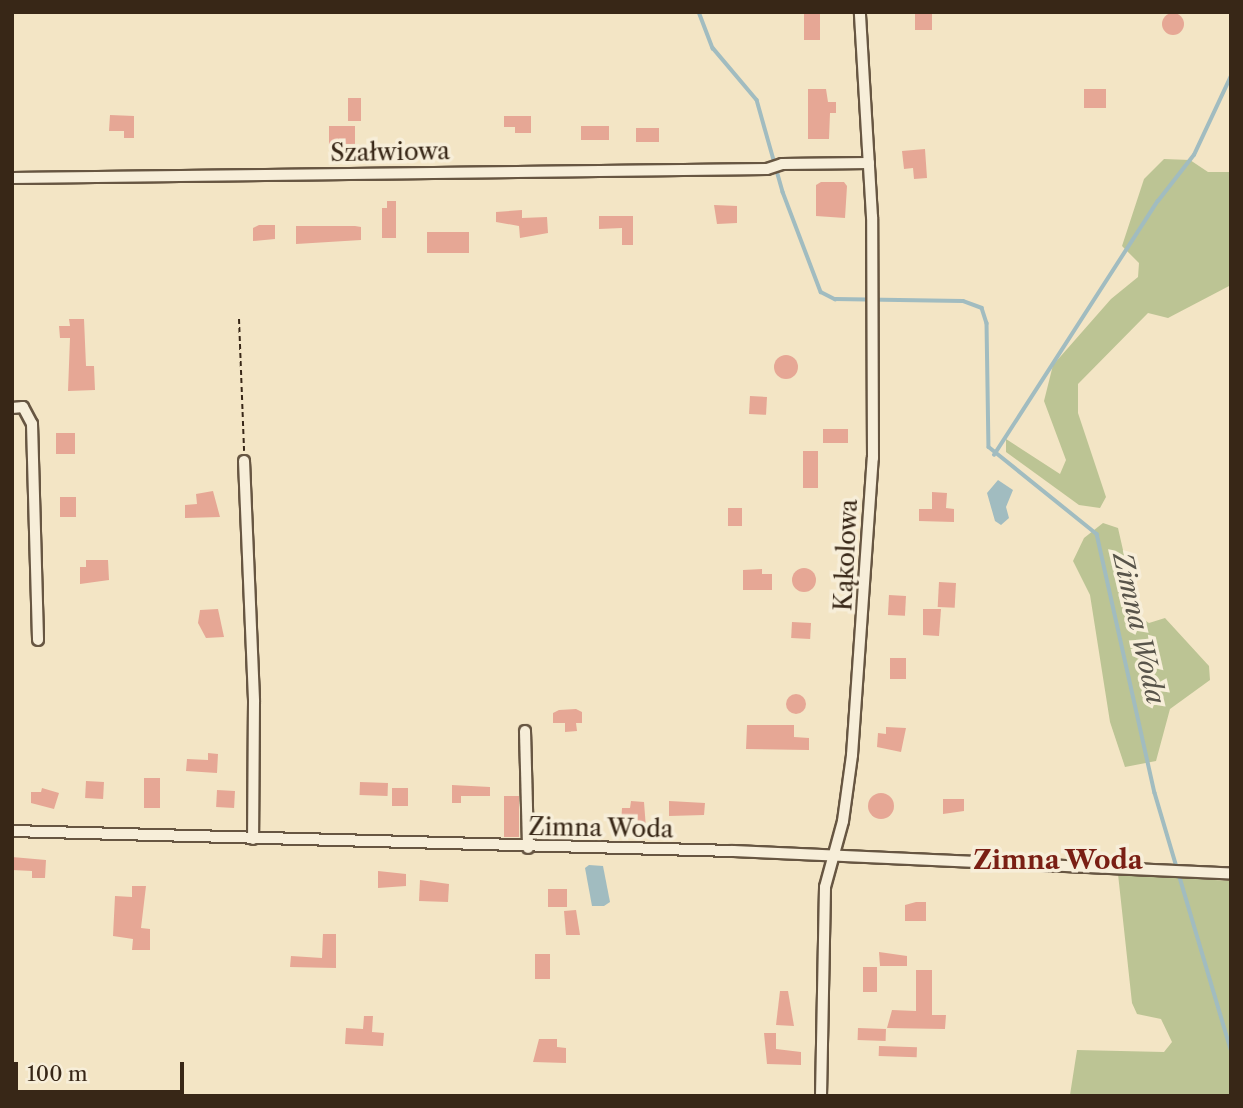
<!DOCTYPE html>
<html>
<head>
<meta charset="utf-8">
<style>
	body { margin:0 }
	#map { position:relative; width:1243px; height:1108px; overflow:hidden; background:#f3e5c5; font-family:"Libre Caslon Text",serif }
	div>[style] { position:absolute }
	.green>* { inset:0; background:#bcc494 }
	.water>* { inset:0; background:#a1bcc0 }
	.stream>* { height:3.5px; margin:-1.75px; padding:0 1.75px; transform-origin:1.75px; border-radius:1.75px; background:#a1bcc0 }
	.building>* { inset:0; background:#e6a795; transform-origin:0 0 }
	.round { border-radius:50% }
	.path>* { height:2px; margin-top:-1px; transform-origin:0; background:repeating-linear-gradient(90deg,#382717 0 5px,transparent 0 8.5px) }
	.roads { filter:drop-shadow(2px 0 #675642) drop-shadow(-2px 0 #675642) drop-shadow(0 2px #675642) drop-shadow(0 -2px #675642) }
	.street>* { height:10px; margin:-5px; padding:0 5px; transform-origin:5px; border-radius:5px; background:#f7eed9 }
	span { translate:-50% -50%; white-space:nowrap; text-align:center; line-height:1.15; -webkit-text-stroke:7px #f7eed9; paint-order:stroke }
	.street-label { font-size:24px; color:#382717 }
	.water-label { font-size:26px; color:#58544a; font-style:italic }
	.neighbourhood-label { font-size:26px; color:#7a1f14; font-weight:700 }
	.frame { position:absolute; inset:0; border:14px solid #382717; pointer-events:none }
	.scale { position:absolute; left:14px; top:1062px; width:170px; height:32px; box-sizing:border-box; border:4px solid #382717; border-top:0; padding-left:9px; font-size:21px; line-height:24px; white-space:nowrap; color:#382717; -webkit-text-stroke:5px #f7eed9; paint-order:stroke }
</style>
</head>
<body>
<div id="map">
	<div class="green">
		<div style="clip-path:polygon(1164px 159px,1190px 160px,1208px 172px,1231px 172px,1231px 285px,1168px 318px,1148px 313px,1078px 384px,1078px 413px,1106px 497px,1100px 508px,1079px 505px,1006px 452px,1006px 439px,1060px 474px,1066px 460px,1044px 401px,1053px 365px,1111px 299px,1138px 277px,1139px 263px,1122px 246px,1144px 179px)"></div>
		<div style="clip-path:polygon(1103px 523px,1118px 528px,1138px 616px,1149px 623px,1165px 618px,1209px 666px,1210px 680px,1170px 709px,1156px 761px,1125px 767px,1110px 722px,1090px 595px,1073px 561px,1084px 538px)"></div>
		<div style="clip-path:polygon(1118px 874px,1231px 881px,1231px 1096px,1070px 1095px,1077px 1050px,1164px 1052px,1172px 1042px,1161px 1019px,1137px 1014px,1132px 1003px)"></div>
	</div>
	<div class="water">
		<div style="clip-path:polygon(998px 480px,1013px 490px,1006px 507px,1009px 518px,1001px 525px,995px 521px,987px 493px)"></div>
		<div style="clip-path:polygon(589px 865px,603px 866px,610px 902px,604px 906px,592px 906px,585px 868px)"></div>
	</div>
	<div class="stream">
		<div style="left:699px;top:12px;width:39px;rotate:69deg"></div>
		<div style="left:713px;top:48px;width:68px;rotate:49.8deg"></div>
		<div style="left:757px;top:100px;width:96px;rotate:74.2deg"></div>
		<div style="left:783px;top:192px;width:107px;rotate:69.2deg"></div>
		<div style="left:821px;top:292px;width:16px;rotate:27deg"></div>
		<div style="left:835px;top:299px;width:128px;rotate:0.9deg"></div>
		<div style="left:963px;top:301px;width:20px;rotate:20deg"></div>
		<div style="left:982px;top:308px;width:16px;rotate:72deg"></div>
		<div style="left:987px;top:323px;width:124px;rotate:89.1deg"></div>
		<div style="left:989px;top:447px;width:139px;rotate:38.9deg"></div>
		<div style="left:1097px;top:534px;width:265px;rotate:77.4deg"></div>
		<div style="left:1155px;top:793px;width:267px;rotate:73.5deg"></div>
		<div style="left:994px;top:455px;width:302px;rotate:-57.2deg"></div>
		<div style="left:1158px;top:201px;width:58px;rotate:-52deg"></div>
		<div style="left:1194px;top:155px;width:87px;rotate:-64.9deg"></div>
	</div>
	<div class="building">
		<div style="left:804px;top:12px;width:16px;height:28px"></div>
		<div style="left:915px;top:12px;width:17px;height:18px"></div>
		<div class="round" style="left:1162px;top:13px;width:22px;height:22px"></div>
		<div style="clip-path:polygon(808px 89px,826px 89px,828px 102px,836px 102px,836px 113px,830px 113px,829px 139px,808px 139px)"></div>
		<div style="left:1084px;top:89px;width:22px;height:19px"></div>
		<div style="left:348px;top:98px;width:13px;height:23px"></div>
		<div style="clip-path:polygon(110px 115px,134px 116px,134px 138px,124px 138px,124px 131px,109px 131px)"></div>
		<div style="clip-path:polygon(504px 116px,531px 116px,531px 133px,515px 133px,515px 127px,504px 127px)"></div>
		<div style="left:329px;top:126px;width:26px;height:18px"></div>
		<div style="left:609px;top:126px;width:14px;height:28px;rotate:90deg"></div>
		<div style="left:636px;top:128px;width:23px;height:14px"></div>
		<div style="clip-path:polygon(925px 149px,927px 178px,914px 179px,913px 168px,904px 169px,902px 151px)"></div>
		<div style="clip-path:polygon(821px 182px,844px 182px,847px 186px,845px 218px,816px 216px,816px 185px)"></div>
		<div style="clip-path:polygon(387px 201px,396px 201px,396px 238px,382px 238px,382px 208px,387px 208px)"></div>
		<div style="clip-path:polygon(714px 205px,737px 206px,737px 223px,717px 224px)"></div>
		<div style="clip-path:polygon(522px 210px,522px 218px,547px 217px,548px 233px,520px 238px,519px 226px,496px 222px,496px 212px)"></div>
		<div style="clip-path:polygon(599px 216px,633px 216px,633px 245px,622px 245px,622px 228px,599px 229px)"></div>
		<div style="clip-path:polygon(259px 225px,275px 225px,275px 239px,253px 241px,253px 228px)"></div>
		<div style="clip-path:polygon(296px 226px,355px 226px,361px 227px,361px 240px,296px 244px)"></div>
		<div style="left:469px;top:232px;width:21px;height:42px;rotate:90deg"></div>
		<div style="clip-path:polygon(69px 319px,84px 319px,86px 366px,94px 366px,95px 390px,68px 391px,70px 338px,60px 338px,59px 326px,70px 326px)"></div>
		<div class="round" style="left:774px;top:355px;width:24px;height:24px"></div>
		<div style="left:750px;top:396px;width:17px;height:18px;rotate:3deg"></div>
		<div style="left:823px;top:429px;width:25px;height:14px"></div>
		<div style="left:75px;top:433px;width:21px;height:19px;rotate:90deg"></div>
		<div style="left:803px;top:451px;width:15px;height:37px"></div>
		<div style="clip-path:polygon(213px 491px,220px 517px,185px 518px,185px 505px,197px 504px,196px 494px)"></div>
		<div style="clip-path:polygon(932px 492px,947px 493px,946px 508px,954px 509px,954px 522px,919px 521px,919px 509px,932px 509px)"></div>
		<div style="left:60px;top:497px;width:16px;height:20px"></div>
		<div style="left:728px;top:508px;width:14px;height:18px"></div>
		<div style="clip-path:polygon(86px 560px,108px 560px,109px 580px,80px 584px,80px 567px,86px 567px)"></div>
		<div class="round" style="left:792px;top:568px;width:24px;height:24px"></div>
		<div style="clip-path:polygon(762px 569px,762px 574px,772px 574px,772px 590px,743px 590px,743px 570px)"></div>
		<div style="left:939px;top:582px;width:17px;height:25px;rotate:3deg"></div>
		<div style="left:889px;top:595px;width:17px;height:20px;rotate:3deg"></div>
		<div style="clip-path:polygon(218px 609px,224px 637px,206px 638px,198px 623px,200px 610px)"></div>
		<div style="clip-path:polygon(923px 609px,941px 609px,939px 636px,923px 635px)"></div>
		<div style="left:792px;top:622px;width:19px;height:16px;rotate:3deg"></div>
		<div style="left:890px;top:658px;width:16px;height:21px"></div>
		<div class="round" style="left:786px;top:694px;width:20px;height:20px"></div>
		<div style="clip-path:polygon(576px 709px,582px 712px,582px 723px,576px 723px,577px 731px,565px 732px,565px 723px,553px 723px,553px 713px,559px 710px)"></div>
		<div style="clip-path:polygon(747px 725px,794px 725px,794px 737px,809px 738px,809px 750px,746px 749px)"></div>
		<div style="clip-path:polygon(886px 727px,906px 728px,901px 752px,877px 747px,878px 733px,886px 734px)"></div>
		<div style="clip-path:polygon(208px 753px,218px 754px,217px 773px,186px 771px,187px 759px,208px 760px)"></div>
		<div style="left:144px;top:778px;width:16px;height:30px"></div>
		<div style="left:86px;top:781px;width:18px;height:17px;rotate:3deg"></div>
		<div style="left:360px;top:782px;width:28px;height:13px;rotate:2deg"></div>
		<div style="clip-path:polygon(452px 785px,490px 787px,490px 796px,461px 796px,461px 803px,452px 803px)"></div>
		<div style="clip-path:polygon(42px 788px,59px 793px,54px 809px,31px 803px,31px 792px,41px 792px)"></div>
		<div style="left:392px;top:788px;width:16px;height:18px"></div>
		<div style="left:217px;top:790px;width:18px;height:17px;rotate:3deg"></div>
		<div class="round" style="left:868px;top:793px;width:26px;height:26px"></div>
		<div style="left:504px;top:796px;width:15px;height:41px"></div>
		<div style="clip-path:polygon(943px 799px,964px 799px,964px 811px,943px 814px)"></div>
		<div style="clip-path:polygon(631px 801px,644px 802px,646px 828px,621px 825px,622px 808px,630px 808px)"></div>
		<div style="clip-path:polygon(669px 801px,705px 803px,704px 815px,669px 816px)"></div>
		<div style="clip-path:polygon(12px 857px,46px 860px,45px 878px,32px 878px,32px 871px,12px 870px)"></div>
		<div style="clip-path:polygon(378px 871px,406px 874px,406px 886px,378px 888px)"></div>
		<div style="clip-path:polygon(420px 880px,449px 884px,448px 902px,419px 901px)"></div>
		<div style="clip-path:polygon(132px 886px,146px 886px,141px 928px,150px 929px,150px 950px,132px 950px,133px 939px,113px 936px,115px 896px,132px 897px)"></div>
		<div style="left:548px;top:889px;width:19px;height:18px"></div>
		<div style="clip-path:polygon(916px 902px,926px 902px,926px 921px,905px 921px,905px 905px)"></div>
		<div style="clip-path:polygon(576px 910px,580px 935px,566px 935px,564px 911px)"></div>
		<div style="clip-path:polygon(323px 934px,336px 934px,336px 968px,290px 967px,291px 956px,322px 958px)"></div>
		<div style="clip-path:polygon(879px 952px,907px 956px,907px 966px,880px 966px)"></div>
		<div style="left:535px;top:954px;width:15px;height:25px"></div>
		<div style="left:863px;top:967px;width:14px;height:25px"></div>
		<div style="clip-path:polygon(916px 970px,932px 970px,932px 1015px,946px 1015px,945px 1029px,887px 1028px,892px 1010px,916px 1011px)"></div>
		<div style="clip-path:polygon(780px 991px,788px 991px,794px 1026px,776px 1025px)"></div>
		<div style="clip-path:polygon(364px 1016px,373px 1016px,372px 1032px,384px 1033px,383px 1046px,345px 1044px,346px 1028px,363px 1029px)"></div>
		<div style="left:858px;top:1028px;width:28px;height:12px;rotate:2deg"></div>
		<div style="clip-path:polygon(764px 1033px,776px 1033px,776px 1049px,801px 1052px,801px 1065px,767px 1064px)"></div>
		<div style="clip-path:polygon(539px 1039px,557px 1039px,557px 1047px,566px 1048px,566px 1063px,533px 1062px)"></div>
		<div style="left:879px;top:1046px;width:38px;height:10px;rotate:2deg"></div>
	</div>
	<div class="path">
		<div style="left:239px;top:319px;width:132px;rotate:87.8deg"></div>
	</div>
	<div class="roads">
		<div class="street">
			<div style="left:12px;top:178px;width:755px;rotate:-0.68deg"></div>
			<div style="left:767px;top:169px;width:16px;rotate:-18deg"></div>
			<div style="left:782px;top:164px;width:87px;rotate:-0.7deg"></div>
			<div style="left:12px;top:408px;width:11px;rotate:-5deg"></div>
			<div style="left:23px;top:407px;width:19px;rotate:62deg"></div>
			<div style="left:32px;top:424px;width:216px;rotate:88.4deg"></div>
			<div style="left:244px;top:461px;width:241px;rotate:87.6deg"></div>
			<div style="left:254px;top:702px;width:137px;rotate:90.4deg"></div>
			<div style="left:525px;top:731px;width:117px;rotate:88.5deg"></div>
			<div style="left:12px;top:831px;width:721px;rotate:1.59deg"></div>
			<div style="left:733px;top:851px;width:499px;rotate:2.6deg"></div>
			<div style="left:821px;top:1096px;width:209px;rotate:-88.9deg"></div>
			<div style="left:825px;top:887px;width:68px;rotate:-74.7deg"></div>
			<div style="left:843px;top:821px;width:67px;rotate:-82.2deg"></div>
			<div style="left:852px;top:755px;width:298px;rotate:-86deg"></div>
			<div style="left:873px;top:458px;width:241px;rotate:-90.2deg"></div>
			<div style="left:872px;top:217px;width:205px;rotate:-93.4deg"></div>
		</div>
	</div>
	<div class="street-label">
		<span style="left:390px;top:152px;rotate:-1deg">Szałwiowa</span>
		<span style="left:846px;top:555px;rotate:-87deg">Kąkolowa</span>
		<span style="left:601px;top:828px;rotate:1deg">Zimna Woda</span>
	</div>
	<div class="water-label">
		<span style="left:1138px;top:628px;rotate:77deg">Zimna Woda</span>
	</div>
	<div class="neighbourhood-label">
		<span style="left:1058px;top:861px">Zimna Woda</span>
	</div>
	<div class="frame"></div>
	<div class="scale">100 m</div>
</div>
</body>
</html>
